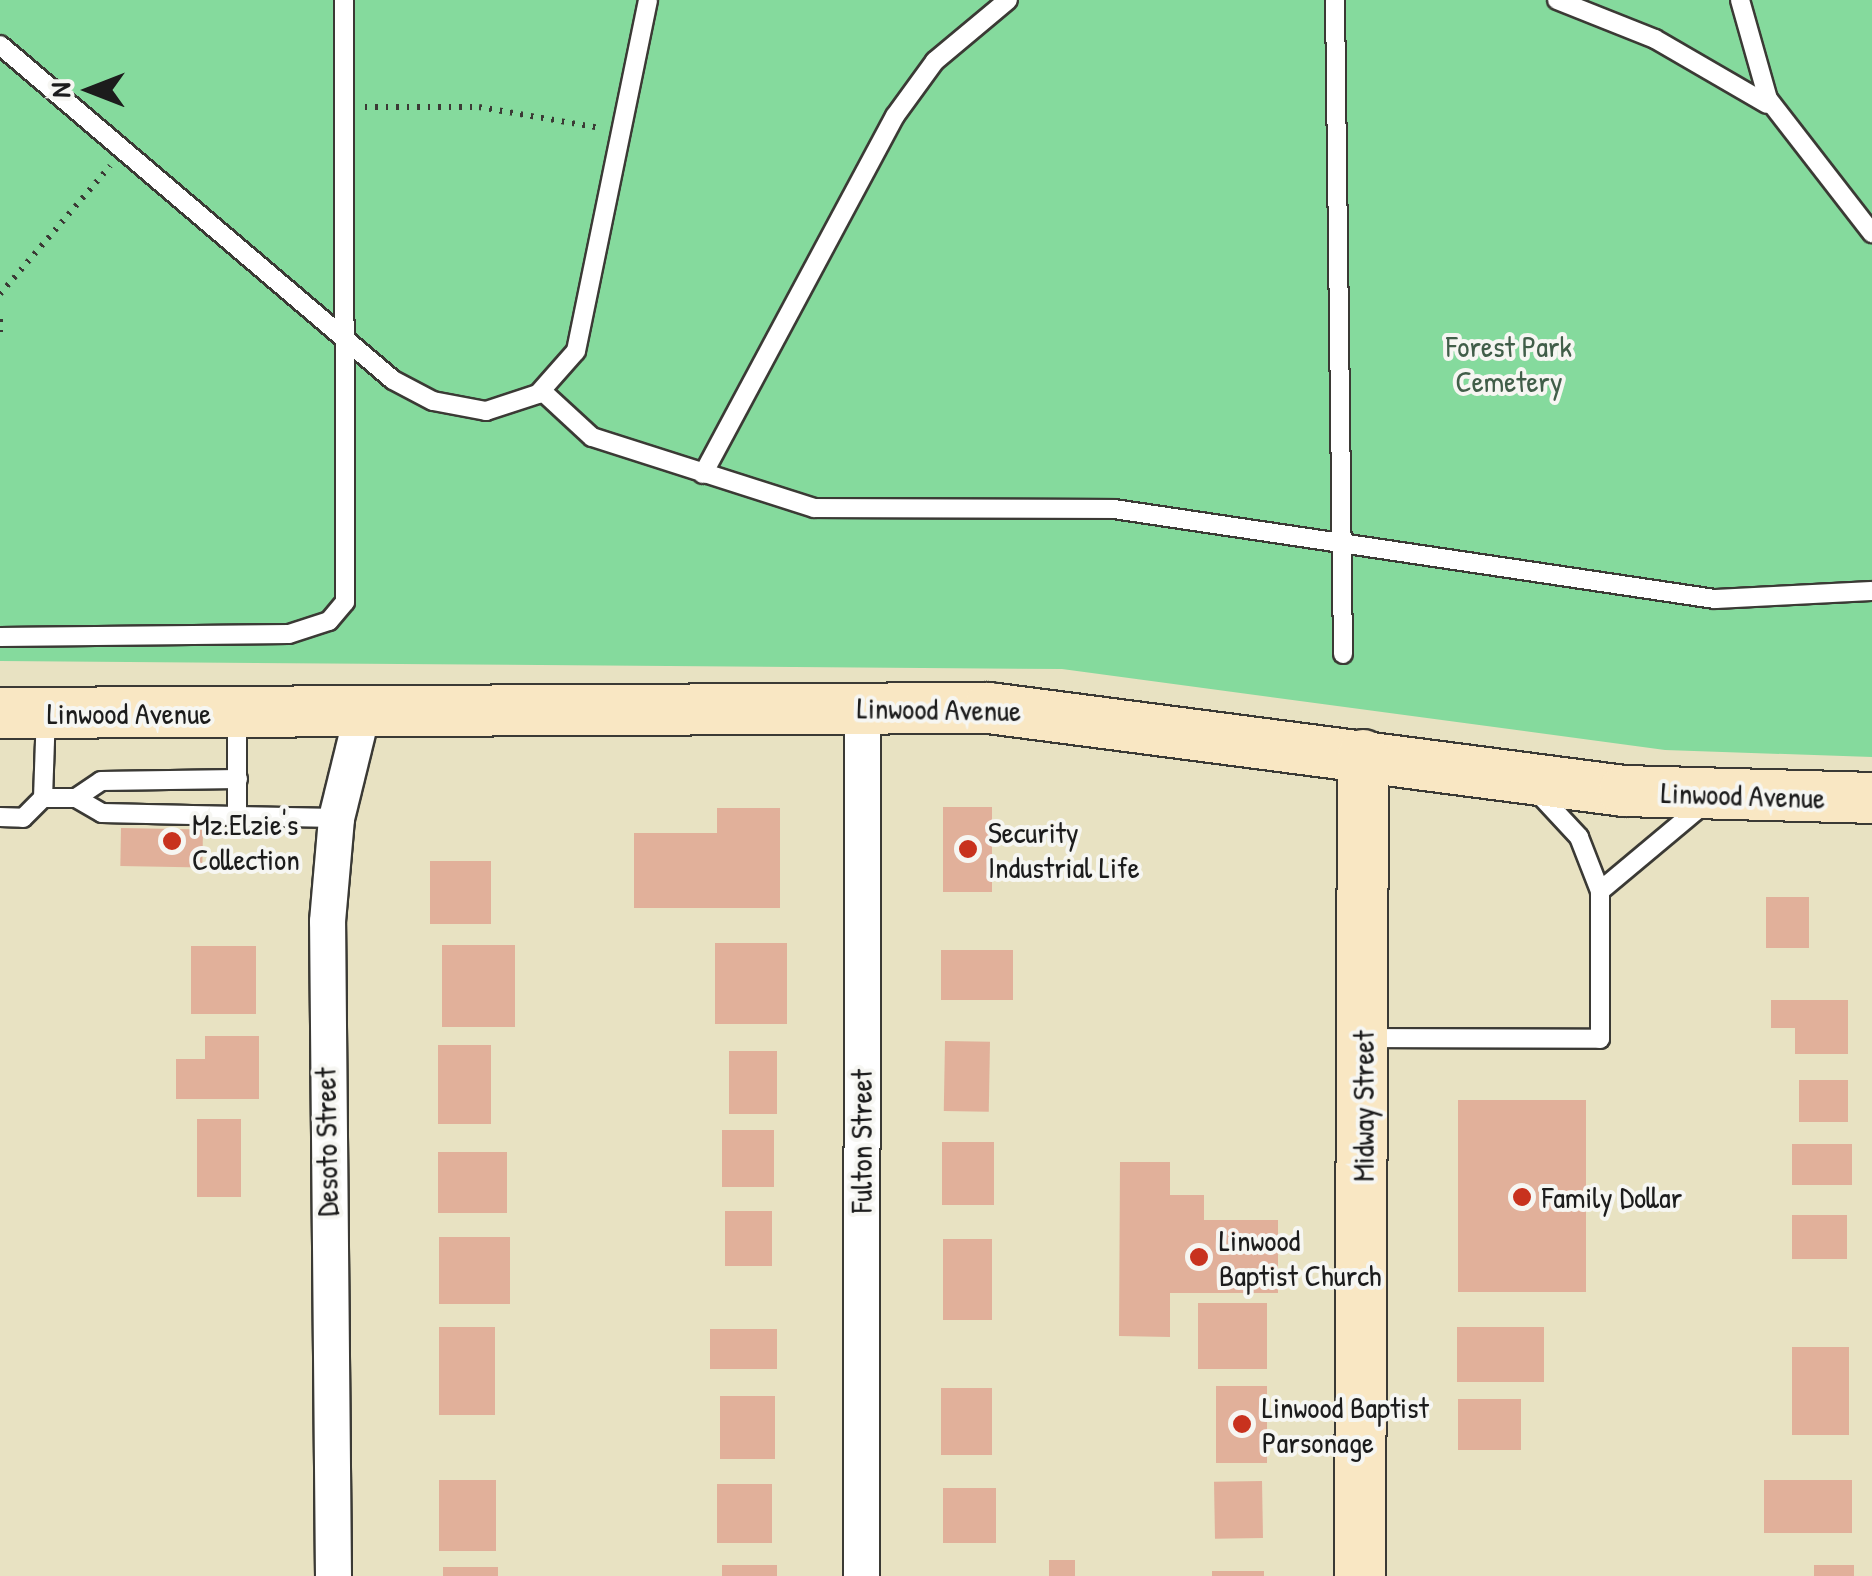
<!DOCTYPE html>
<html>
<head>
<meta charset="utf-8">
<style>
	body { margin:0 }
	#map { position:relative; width:1872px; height:1576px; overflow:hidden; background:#e8e2c2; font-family:"Patrick Hand",sans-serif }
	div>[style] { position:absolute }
	.green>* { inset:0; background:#85da9d }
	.building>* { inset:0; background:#e1b09a; transform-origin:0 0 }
	.path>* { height:6px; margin-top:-3px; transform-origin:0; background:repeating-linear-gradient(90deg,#3b3a35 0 2.5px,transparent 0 10.5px) }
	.roads { filter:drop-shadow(2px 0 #3b3a35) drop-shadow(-2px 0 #3b3a35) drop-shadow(0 2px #3b3a35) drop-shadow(0 -2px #3b3a35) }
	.lane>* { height:18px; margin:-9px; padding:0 9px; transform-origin:9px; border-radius:9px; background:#fff }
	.street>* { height:35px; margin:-17.5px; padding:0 17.5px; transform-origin:17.5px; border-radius:17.5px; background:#fff }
	.secondary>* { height:50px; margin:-25px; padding:0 25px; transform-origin:25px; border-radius:25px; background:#f9e7c3 }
	.dots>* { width:28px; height:28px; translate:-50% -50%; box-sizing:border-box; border:5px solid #f6f6f2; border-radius:50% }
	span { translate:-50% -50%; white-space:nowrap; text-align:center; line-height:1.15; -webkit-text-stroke:8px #f6f6f2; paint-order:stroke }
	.park-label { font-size:30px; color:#415e49 }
	.street-label { font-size:30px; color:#1c1c1c }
	.poi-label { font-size:30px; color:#1c1c1c }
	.left { translate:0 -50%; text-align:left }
	.north { position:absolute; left:40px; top:40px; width:100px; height:100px; -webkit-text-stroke:8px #f6f6f2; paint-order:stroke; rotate:270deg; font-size:28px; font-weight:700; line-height:40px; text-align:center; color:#1c1c1c }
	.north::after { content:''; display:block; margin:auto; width:35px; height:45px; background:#1c1c1c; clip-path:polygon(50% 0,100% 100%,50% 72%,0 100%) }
</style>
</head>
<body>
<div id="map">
	<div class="green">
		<div style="clip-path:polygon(0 0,1872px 0,1872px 757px,1665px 750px,1062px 669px,0 661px)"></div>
	</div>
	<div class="building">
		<div style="left:943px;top:807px;width:49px;height:85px"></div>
		<div style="clip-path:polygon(717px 808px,780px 808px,780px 908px,634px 908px,634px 833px,717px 833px)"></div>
		<div style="left:121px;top:828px;width:82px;height:38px;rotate:1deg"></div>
		<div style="left:430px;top:861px;width:61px;height:63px"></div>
		<div style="left:1766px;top:897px;width:43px;height:51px"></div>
		<div style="left:715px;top:943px;width:72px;height:81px"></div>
		<div style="left:442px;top:945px;width:73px;height:82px"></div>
		<div style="left:191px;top:946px;width:65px;height:68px"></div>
		<div style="left:941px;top:950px;width:72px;height:50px"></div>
		<div style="clip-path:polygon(1771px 1000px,1848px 1000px,1848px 1054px,1795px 1054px,1795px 1028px,1771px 1028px)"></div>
		<div style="clip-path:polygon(205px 1036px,259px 1036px,259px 1099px,176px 1099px,176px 1059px,205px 1059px)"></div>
		<div style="left:945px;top:1041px;width:45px;height:70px;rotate:1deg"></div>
		<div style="left:438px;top:1045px;width:53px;height:79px"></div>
		<div style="left:729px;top:1051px;width:48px;height:63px"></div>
		<div style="left:1799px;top:1080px;width:49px;height:42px"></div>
		<div style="left:1458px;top:1100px;width:128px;height:192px"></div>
		<div style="left:197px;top:1119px;width:44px;height:78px"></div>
		<div style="left:722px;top:1130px;width:52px;height:57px"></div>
		<div style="left:942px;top:1142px;width:52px;height:63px"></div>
		<div style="left:1792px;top:1144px;width:60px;height:41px"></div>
		<div style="left:438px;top:1152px;width:69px;height:61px"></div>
		<div style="clip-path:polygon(1120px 1162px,1170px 1162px,1170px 1195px,1204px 1195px,1204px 1220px,1278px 1220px,1278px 1293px,1170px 1293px,1170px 1337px,1119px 1336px)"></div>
		<div style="left:725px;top:1211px;width:47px;height:55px"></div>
		<div style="left:1792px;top:1215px;width:55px;height:44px"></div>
		<div style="left:439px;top:1237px;width:71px;height:67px"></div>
		<div style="left:943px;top:1239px;width:49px;height:81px"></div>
		<div style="left:1198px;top:1303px;width:69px;height:66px"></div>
		<div style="left:439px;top:1327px;width:56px;height:88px"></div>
		<div style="left:1457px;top:1327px;width:87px;height:55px"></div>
		<div style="left:710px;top:1329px;width:67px;height:40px"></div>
		<div style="left:1792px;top:1347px;width:57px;height:88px"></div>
		<div style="left:1216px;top:1386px;width:51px;height:77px"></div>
		<div style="left:941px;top:1388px;width:51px;height:67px"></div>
		<div style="left:720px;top:1396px;width:55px;height:63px"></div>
		<div style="left:1458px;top:1399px;width:63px;height:51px"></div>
		<div style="left:496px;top:1480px;width:71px;height:57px;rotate:90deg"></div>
		<div style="left:1764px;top:1480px;width:88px;height:53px"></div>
		<div style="left:1262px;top:1481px;width:57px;height:48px;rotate:89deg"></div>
		<div style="left:717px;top:1484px;width:55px;height:59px"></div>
		<div style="left:943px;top:1488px;width:53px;height:55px"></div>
		<div style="left:1049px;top:1560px;width:26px;height:16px"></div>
		<div style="left:722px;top:1565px;width:55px;height:11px"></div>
		<div style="left:1814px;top:1565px;width:40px;height:11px"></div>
		<div style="left:443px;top:1567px;width:55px;height:9px"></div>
		<div style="left:1212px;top:1571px;width:52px;height:5px"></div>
	</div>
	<div class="path">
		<div style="left:365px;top:107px;width:114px"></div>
		<div style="left:479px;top:107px;width:124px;rotate:9.8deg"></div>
		<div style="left:0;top:294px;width:169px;rotate:-49.3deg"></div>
		<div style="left:0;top:319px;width:21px;rotate:90deg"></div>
	</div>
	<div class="roads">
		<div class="lane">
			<div style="left:1335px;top:0;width:654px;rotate:89.3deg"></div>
			<div style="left:1557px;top:0;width:105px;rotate:21.7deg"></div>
			<div style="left:1655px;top:39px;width:129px;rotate:30.1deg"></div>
			<div style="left:1740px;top:0;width:103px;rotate:74.2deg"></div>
			<div style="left:1768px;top:99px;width:170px;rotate:52.2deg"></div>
			<div style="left:0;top:45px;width:516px;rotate:40.44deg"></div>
			<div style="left:393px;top:380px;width:45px;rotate:27.7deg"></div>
			<div style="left:433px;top:401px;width:54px;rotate:10.7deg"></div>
			<div style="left:486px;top:411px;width:55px;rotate:-18.1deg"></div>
			<div style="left:538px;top:394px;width:57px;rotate:-48.5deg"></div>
			<div style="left:576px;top:351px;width:358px;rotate:-78.4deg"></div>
			<div style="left:542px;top:391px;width:68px;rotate:42.6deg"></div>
			<div style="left:592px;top:437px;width:233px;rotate:17.7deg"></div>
			<div style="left:814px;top:508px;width:300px;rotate:0.2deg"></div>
			<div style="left:1114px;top:509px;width:608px;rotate:8.52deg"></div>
			<div style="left:1715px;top:599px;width:157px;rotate:-2.9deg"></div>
			<div style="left:703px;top:474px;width:406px;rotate:-61.8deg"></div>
			<div style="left:895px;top:116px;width:68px;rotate:-54deg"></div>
			<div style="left:935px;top:61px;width:95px;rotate:-39.9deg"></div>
			<div style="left:0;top:637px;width:289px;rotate:-0.6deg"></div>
			<div style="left:289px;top:634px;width:42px;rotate:-18deg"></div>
			<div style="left:329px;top:621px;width:25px;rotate:-50deg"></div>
			<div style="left:345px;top:602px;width:602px;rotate:-90.1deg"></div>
			<div style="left:237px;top:716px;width:100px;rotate:90deg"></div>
			<div style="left:237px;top:816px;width:99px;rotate:1.2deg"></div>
			<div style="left:43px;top:798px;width:33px"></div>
			<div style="left:76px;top:798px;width:30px;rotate:-34deg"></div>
			<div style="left:101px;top:781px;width:137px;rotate:-0.8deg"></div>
			<div style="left:76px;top:798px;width:30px;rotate:30deg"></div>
			<div style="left:102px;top:813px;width:135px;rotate:1.3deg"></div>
			<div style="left:0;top:817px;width:23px;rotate:2deg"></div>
			<div style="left:23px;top:818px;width:28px;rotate:-45deg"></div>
			<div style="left:43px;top:798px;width:84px;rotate:-88deg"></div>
			<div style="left:1600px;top:891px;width:134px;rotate:-39.9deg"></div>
			<div style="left:1364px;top:1038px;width:236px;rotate:0.2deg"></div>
			<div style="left:1600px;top:1039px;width:148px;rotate:-90deg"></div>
			<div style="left:1600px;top:891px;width:58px;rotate:-111.3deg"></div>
			<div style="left:1579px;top:837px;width:62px;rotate:-133deg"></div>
		</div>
		<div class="street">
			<div style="left:333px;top:1576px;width:655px;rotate:-90.52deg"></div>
			<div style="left:327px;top:921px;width:103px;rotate:-85deg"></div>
			<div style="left:336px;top:818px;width:109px;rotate:-76.2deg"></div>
			<div style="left:861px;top:1576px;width:869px;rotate:-89.93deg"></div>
		</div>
		<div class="secondary">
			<div style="left:0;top:713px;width:989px;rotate:-0.29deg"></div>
			<div style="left:989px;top:708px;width:640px;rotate:7.45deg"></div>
			<div style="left:1624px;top:791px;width:248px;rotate:1.6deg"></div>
			<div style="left:1360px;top:1576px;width:821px;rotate:-89.79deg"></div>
		</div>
	</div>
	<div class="dots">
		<div style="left:172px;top:841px;background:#c8321e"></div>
		<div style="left:968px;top:849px;background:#c8321e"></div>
		<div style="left:1522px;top:1197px;background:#c8321e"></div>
		<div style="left:1199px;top:1257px;background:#c8321e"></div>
		<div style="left:1242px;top:1424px;background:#c8321e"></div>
	</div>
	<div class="park-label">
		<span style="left:1509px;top:363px">Forest Park<br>Cemetery</span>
	</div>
	<div class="street-label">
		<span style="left:939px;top:709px;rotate:1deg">Linwood Avenue</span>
		<span style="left:129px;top:713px">Linwood Avenue</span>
		<span style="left:1743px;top:795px;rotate:2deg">Linwood Avenue</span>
		<span style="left:1363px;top:1106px;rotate:-90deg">Midway Street</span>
		<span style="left:861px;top:1141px;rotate:-90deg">Fulton Street</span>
		<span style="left:326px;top:1142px;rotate:-91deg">Desoto Street</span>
	</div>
	<div class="poi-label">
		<span class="left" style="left:192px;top:841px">Mz.Elzie's<br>Collection</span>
		<span class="left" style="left:988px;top:849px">Security<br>Industrial Life</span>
		<span class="left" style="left:1542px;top:1197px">Family Dollar</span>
		<span class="left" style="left:1219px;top:1257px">Linwood<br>Baptist Church</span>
		<span class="left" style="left:1262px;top:1424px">Linwood Baptist<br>Parsonage</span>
	</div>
	<div class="north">N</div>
</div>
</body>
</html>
